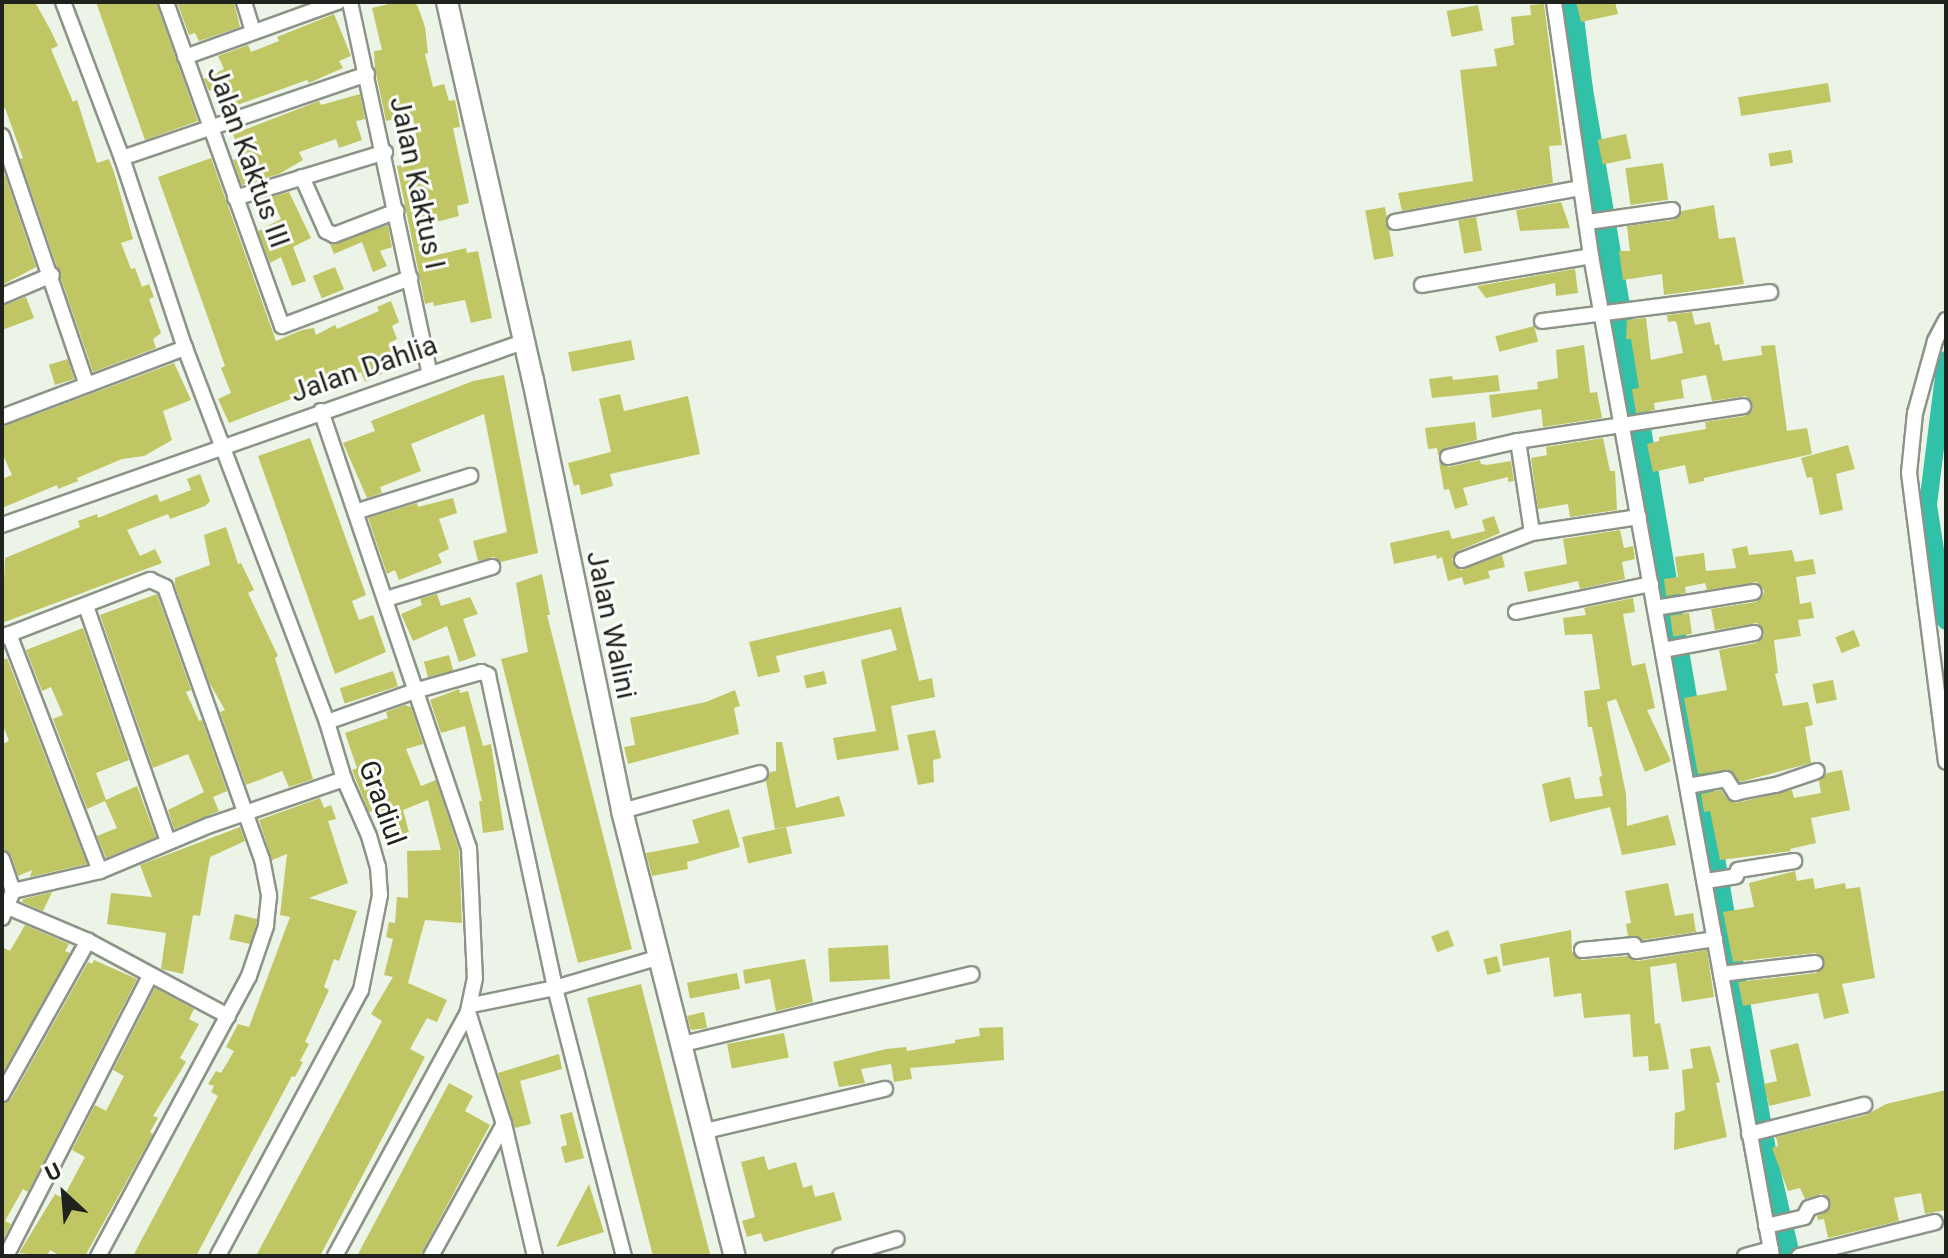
<!DOCTYPE html>
<html>
<head>
<meta charset="utf-8">
<style>
	body { margin:0 }
	#map { position:relative; width:1948px; height:1258px; overflow:hidden; background:#ebf4e6; font-family:Roboto,sans-serif }
	div>[style] { position:absolute }
	.canal>* { height:18px; margin:-9px; padding:0 9px; transform-origin:9px; border-radius:9px; background:#31c1a8 }
	.river>* { height:32px; margin:-16px; padding:0 16px; transform-origin:16px; border-radius:16px; background:#31c1a8 }
	.building>* { inset:0; background:#c0c663; transform-origin:0 0 }
	.roads { filter:drop-shadow(2px 0 #8b9487) drop-shadow(-2px 0 #8b9487) drop-shadow(0 2px #8b9487) drop-shadow(0 -2px #8b9487) }
	.street>* { height:14px; margin:-7px; padding:0 7px; transform-origin:7px; border-radius:7px; background:#fff }
	.secondary>* { height:20px; margin:-10px; padding:0 10px; transform-origin:10px; border-radius:10px; background:#fff }
	span { translate:-50% -50%; white-space:nowrap; text-align:center; line-height:1.15; -webkit-text-stroke:6px #fdfefc; paint-order:stroke }
	.street-label { font-size:28px; color:#1f221d }
	.frame { position:absolute; inset:0; border:4px solid #1f221d; pointer-events:none }
	.north { position:absolute; left:24px; top:1154px; width:80px; height:80px; -webkit-text-stroke:6px #fdfefc; paint-order:stroke; rotate:334deg; font-size:22px; font-weight:700; line-height:32px; text-align:center; color:#1f221d }
	.north::after { content:''; display:block; margin:auto; width:28px; height:36px; background:#1f221d; clip-path:polygon(50% 0,100% 100%,50% 72%,0 100%) }
</style>
</head>
<body>
<div id="map">
	<div class="canal">
		<div style="left:1946px;top:360px;width:146px;rotate:97.1deg"></div>
		<div style="left:1928px;top:505px;width:117px;rotate:81.2deg"></div>
	</div>
	<div class="river">
		<div style="left:1566px;top:2px;width:89px;rotate:82.9deg"></div>
		<div style="left:1577px;top:90px;width:640px;rotate:80.29deg"></div>
		<div style="left:1685px;top:721px;width:443px;rotate:80.1deg"></div>
		<div style="left:1761px;top:1157px;width:102px;rotate:76.9deg"></div>
	</div>
	<div class="building">
		<div style="clip-path:polygon(2px 2px,35px 2px,51px 31px,58px 46px,51px 49px,73px 102px,77px 100px,97px 163px,109px 159px,114px 172px,133px 239px,121px 243px,131px 269px,135px 268px,142px 287px,149px 284px,154px 297px,149px 299px,161px 333px,153px 339px,156px 348px,93px 372px,20px 159px,23px 158px,5px 108px,2px 109px)"></div>
		<div style="clip-path:polygon(96px 2px,156px 2px,198px 121px,145px 140px)"></div>
		<div style="clip-path:polygon(177px 2px,234px 2px,240px 27px,199px 41px,195px 33px,189px 35px)"></div>
		<div style="clip-path:polygon(397px 2px,415px 2px,418px 7px,425px 27px,428px 53px,425px 54px,433px 87px,444px 84px,449px 101px,455px 100px,460px 127px,453px 128px,469px 203px,457px 206px,459px 216px,421px 226px,428px 257px,466px 248px,467px 253px,478px 251px,492px 318px,471px 323px,465px 300px,434px 306px,433px 302px,425px 304px,397px 166px,420px 162px,413px 116px,386px 121px,375px 69px,374px 51px,382px 50px,372px 8px)"></div>
		<div style="clip-path:polygon(1576px 2px,1615px 2px,1618px 14px,1581px 22px)"></div>
		<div style="clip-path:polygon(1544px 4px,1562px 145px,1549px 146px,1553px 183px,1402px 211px,1398px 193px,1473px 181px,1460px 70px,1497px 66px,1494px 49px,1514px 45px,1511px 17px,1531px 15px,1530px 5px)"></div>
		<div style="left:1478px;top:5px;width:26px;height:32px;rotate:79deg"></div>
		<div style="clip-path:polygon(334px 14px,351px 56px,339px 61px,343px 68px,309px 83px,307px 80px,226px 109px,219px 87px,209px 91px,204px 79px,224px 69px,218px 56px,248px 45px,251px 52px,279px 41px,277px 37px)"></div>
		<div style="left:1828px;top:83px;width:19px;height:91px;rotate:81deg"></div>
		<div style="clip-path:polygon(360px 94px,365px 119px,356px 121px,362px 140px,339px 148px,336px 139px,299px 152px,303px 160px,279px 174px,242px 185px,233px 160px,241px 157px,233px 134px,319px 101px,321px 105px)"></div>
		<div style="left:1626px;top:134px;width:25px;height:29px;rotate:78deg"></div>
		<div style="left:1791px;top:150px;width:13px;height:23px;rotate:81deg"></div>
		<div style="clip-path:polygon(211px 158px,276px 341px,302px 330px,314px 328px,316px 335px,335px 325px,337px 329px,379px 311px,377px 307px,391px 301px,399px 322px,392px 326px,397px 339px,389px 343px,396px 359px,378px 366px,382px 374px,365px 382px,361px 372px,229px 423px,218px 399px,231px 393px,221px 368px,225px 366px,158px 177px)"></div>
		<div style="left:1663px;top:163px;width:37px;height:38px;rotate:82deg"></div>
		<div style="clip-path:polygon(5px 175px,36px 267px,2px 285px,2px 176px)"></div>
		<div style="clip-path:polygon(289px 192px,311px 238px,293px 247px,306px 281px,292px 286px,281px 257px,270px 263px,258px 231px,281px 219px,271px 197px)"></div>
		<div style="clip-path:polygon(1561px 202px,1570px 228px,1520px 231px,1516px 210px)"></div>
		<div style="clip-path:polygon(1714px 205px,1719px 239px,1735px 237px,1744px 284px,1664px 295px,1662px 274px,1623px 280px,1619px 251px,1630px 251px,1627px 226px,1673px 220px,1682px 211px)"></div>
		<div style="left:1385px;top:207px;width:50px;height:20px;rotate:80deg"></div>
		<div style="left:1476px;top:217px;width:34px;height:18px;rotate:80deg"></div>
		<div style="clip-path:polygon(388px 225px,392px 247px,380px 251px,387px 266px,373px 272px,362px 242px,334px 254px,330px 244px)"></div>
		<div style="left:335px;top:267px;width:24px;height:24px;rotate:68deg"></div>
		<div style="clip-path:polygon(1575px 269px,1578px 293px,1556px 296px,1555px 283px,1486px 298px,1477px 286px)"></div>
		<div style="clip-path:polygon(26px 297px,34px 318px,2px 330px,2px 306px)"></div>
		<div style="clip-path:polygon(1692px 312px,1695px 325px,1710px 322px,1715px 345px,1719px 344px,1723px 361px,1762px 355px,1761px 346px,1775px 345px,1787px 431px,1807px 428px,1812px 454px,1704px 478px,1704px 481px,1689px 484px,1685px 465px,1653px 472px,1647px 444px,1659px 441px,1659px 437px,1706px 429px,1705px 422px,1745px 416px,1753px 409px,1751px 400px,1746px 396px,1712px 401px,1706px 375px,1681px 380px,1684px 398px,1654px 403px,1655px 410px,1636px 413px,1632px 389px,1639px 388px,1631px 339px,1626px 339px,1627px 320px,1646px 318px,1651px 360px,1683px 353px,1677px 324px,1675px 321px,1668px 322px,1667px 315px)"></div>
		<div style="left:1534px;top:326px;width:16px;height:40px;rotate:75deg"></div>
		<div style="left:631px;top:340px;width:20px;height:64px;rotate:79deg"></div>
		<div style="clip-path:polygon(1584px 345px,1590px 393px,1597px 392px,1602px 418px,1543px 427px,1541px 409px,1492px 418px,1489px 395px,1538px 389px,1537px 382px,1558px 378px,1556px 350px)"></div>
		<div style="left:68px;top:359px;width:21px;height:20px;rotate:73deg"></div>
		<div style="clip-path:polygon(174px 363px,191px 400px,163px 411px,172px 440px,144px 456px,122px 459px,77px 478px,78px 481px,58px 489px,57px 485px,2px 508px,2px 479px,12px 475px,2px 453px,2px 427px)"></div>
		<div style="clip-path:polygon(504px 375px,538px 553px,501px 562px,494px 557px,478px 561px,473px 541px,507px 532px,484px 414px,411px 444px,421px 471px,380px 487px,382px 493px,367px 498px,343px 443px,375px 431px,371px 421px,473px 381px)"></div>
		<div style="clip-path:polygon(1498px 375px,1500px 391px,1432px 398px,1429px 379px,1452px 376px,1453px 380px)"></div>
		<div style="clip-path:polygon(620px 394px,624px 411px,688px 396px,700px 454px,610px 474px,613px 486px,581px 495px,579px 484px,574px 486px,568px 463px,611px 452px,599px 399px)"></div>
		<div style="clip-path:polygon(1475px 422px,1477px 440px,1445px 448px,1438px 455px,1437px 448px,1428px 449px,1425px 428px)"></div>
		<div style="clip-path:polygon(310px 438px,366px 595px,352px 601px,359px 620px,373px 615px,386px 652px,335px 674px,258px 456px)"></div>
		<div style="clip-path:polygon(1603px 438px,1610px 471px,1615px 471px,1617px 510px,1570px 517px,1568px 504px,1538px 509px,1531px 458px,1547px 455px,1546px 447px)"></div>
		<div style="clip-path:polygon(1848px 445px,1855px 469px,1836px 474px,1843px 510px,1820px 515px,1812px 477px,1807px 478px,1801px 458px)"></div>
		<div style="clip-path:polygon(1480px 460px,1481px 464px,1487px 465px,1511px 461px,1514px 481px,1508px 482px,1508px 477px,1463px 488px,1468px 505px,1455px 509px,1449px 489px,1444px 490px,1439px 462px,1449px 467px)"></div>
		<div style="clip-path:polygon(200px 474px,210px 501px,205px 506px,170px 519px,168px 514px,127px 530px,140px 556px,155px 549px,162px 563px,2px 623px,5px 558px,80px 527px,78px 521px,97px 514px,98px 518px,157px 494px,160px 502px,191px 490px,187px 479px)"></div>
		<div style="clip-path:polygon(453px 498px,457px 513px,439px 519px,449px 549px,438px 554px,442px 563px,399px 580px,395px 570px,387px 574px,368px 518px,417px 503px,418px 507px)"></div>
		<div style="clip-path:polygon(1494px 516px,1500px 533px,1458px 551px,1452px 559px,1455px 567px,1461px 570px,1502px 555px,1505px 567px,1488px 571px,1490px 578px,1464px 585px,1462px 577px,1448px 581px,1442px 557px,1437px 559px,1436px 555px,1394px 564px,1390px 543px,1449px 530px,1452px 539px,1485px 531px,1482px 520px)"></div>
		<div style="clip-path:polygon(226px 527px,238px 564px,241px 563px,254px 590px,248px 593px,278px 656px,275px 658px,313px 779px,289px 787px,282px 771px,246px 785px,220px 712px,225px 710px,209px 682px,175px 586px,175px 578px,210px 565px,204px 535px)"></div>
		<div style="clip-path:polygon(1620px 530px,1624px 548px,1633px 546px,1635px 559px,1622px 562px,1625px 579px,1580px 589px,1578px 581px,1528px 592px,1524px 572px,1567px 564px,1563px 539px)"></div>
		<div style="clip-path:polygon(1747px 546px,1749px 555px,1792px 550px,1795px 562px,1813px 559px,1816px 574px,1796px 577px,1800px 604px,1811px 602px,1814px 618px,1798px 620px,1801px 636px,1774px 640px,1778px 673px,1775px 674px,1783px 706px,1808px 702px,1813px 725px,1805px 727px,1811px 763px,1740px 782px,1729px 770px,1698px 774px,1684px 698px,1727px 690px,1719px 650px,1756px 643px,1764px 636px,1762px 627px,1757px 623px,1715px 630px,1711px 609px,1756px 602px,1763px 596px,1764px 590px,1757px 582px,1707px 590px,1705px 583px,1685px 587px,1686px 593px,1666px 596px,1664px 579px,1678px 577px,1675px 557px,1704px 553px,1706px 571px,1736px 568px,1732px 549px)"></div>
		<div style="clip-path:polygon(542px 574px,550px 615px,547px 615px,632px 949px,578px 963px,501px 659px,528px 652px,516px 583px)"></div>
		<div style="clip-path:polygon(157px 594px,191px 690px,186px 692px,199px 721px,202px 720px,227px 791px,213px 797px,219px 811px,174px 829px,168px 810px,204px 792px,188px 754px,153px 768px,100px 615px)"></div>
		<div style="clip-path:polygon(437px 594px,441px 606px,470px 597px,478px 614px,463px 619px,476px 656px,459px 662px,447px 626px,413px 641px,401px 614px,422px 605px,420px 599px)"></div>
		<div style="clip-path:polygon(1633px 598px,1635px 612px,1623px 614px,1632px 666px,1645px 663px,1655px 708px,1647px 710px,1671px 761px,1645px 772px,1616px 699px,1607px 702px,1626px 794px,1627px 826px,1668px 815px,1676px 845px,1622px 855px,1610px 807px,1550px 822px,1542px 784px,1570px 777px,1575px 799px,1603px 796px,1599px 777px,1602px 776px,1592px 727px,1588px 727px,1584px 691px,1600px 689px,1592px 634px,1565px 635px,1563px 618px,1586px 615px,1584px 608px)"></div>
		<div style="clip-path:polygon(901px 607px,919px 681px,932px 678px,935px 697px,891px 706px,899px 750px,837px 760px,833px 738px,876px 731px,861px 660px,897px 650px,891px 629px,776px 656px,780px 672px,758px 677px,749px 642px)"></div>
		<div style="left:1689px;top:613px;width:21px;height:19px;rotate:82deg"></div>
		<div style="clip-path:polygon(83px 628px,129px 760px,96px 773px,106px 800px,137px 786px,156px 837px,106px 858px,97px 836px,117px 828px,105px 801px,87px 809px,53px 719px,63px 715px,51px 687px,42px 691px,26px 650px)"></div>
		<div style="left:1854px;top:630px;width:17px;height:20px;rotate:69deg"></div>
		<div style="left:449px;top:655px;width:16px;height:26px;rotate:75deg"></div>
		<div style="clip-path:polygon(7px 658px,87px 864px,30px 877px,32px 870px,18px 876px,11px 855px,2px 849px,2px 744px,9px 741px,2px 723px,2px 660px)"></div>
		<div style="left:393px;top:671px;width:16px;height:56px;rotate:72deg"></div>
		<div style="left:824px;top:671px;width:13px;height:21px;rotate:77deg"></div>
		<div style="left:1833px;top:680px;width:20px;height:21px;rotate:79deg"></div>
		<div style="clip-path:polygon(459px 689px,460px 693px,468px 691px,483px 746px,491px 744px,504px 830px,483px 833px,479px 801px,482px 801px,465px 726px,441px 733px,430px 700px)"></div>
		<div style="clip-path:polygon(735px 690px,740px 706px,734px 708px,739px 734px,628px 764px,624px 747px,635px 745px,630px 718px,706px 702px)"></div>
		<div style="clip-path:polygon(405px 705px,411px 707px,423px 744px,406px 749px,421px 786px,436px 780px,459px 850px,462px 923px,425px 920px,408px 983px,447px 1000px,437px 1022px,427px 1018px,410px 1049px,425px 1057px,320px 1256px,256px 1256px,382px 1021px,371px 1014px,393px 977px,384px 975px,393px 939px,386px 937px,389px 922px,395px 923px,397px 897px,408px 898px,407px 851px,441px 850px,428px 800px,403px 810px,411px 840px,385px 846px,375px 810px,369px 812px,352px 770px,357px 768px,345px 733px,388px 718px,386px 712px)"></div>
		<div style="clip-path:polygon(935px 730px,941px 758px,933px 760px,934px 782px,918px 785px,907px 735px)"></div>
		<div style="clip-path:polygon(776px 742px,782px 742px,796px 808px,839px 796px,845px 816px,775px 829px,766px 781px,770px 772px,776px 771px)"></div>
		<div style="clip-path:polygon(1842px 770px,1850px 810px,1811px 818px,1816px 843px,1790px 849px,1791px 851px,1720px 860px,1710px 811px,1704px 812px,1701px 794px,1721px 790px,1727px 799px,1736px 803px,1792px 790px,1794px 798px,1821px 793px,1819px 781px,1827px 773px)"></div>
		<div style="clip-path:polygon(320px 798px,324px 808px,331px 805px,336px 819px,328px 821px,348px 883px,309px 898px,357px 911px,339px 961px,334px 959px,324px 987px,329px 990px,305px 1042px,309px 1044px,300px 1061px,303px 1062px,295px 1077px,292px 1076px,196px 1256px,133px 1256px,218px 1096px,211px 1092px,214px 1086px,208px 1084px,216px 1071px,221px 1073px,234px 1051px,226px 1047px,238px 1024px,249px 1027px,290px 917px,280px 915px,287px 854px,272px 860px,259px 820px)"></div>
		<div style="clip-path:polygon(729px 809px,740px 847px,687px 862px,688px 869px,652px 876px,646px 853px,699px 843px,692px 820px)"></div>
		<div style="clip-path:polygon(240px 827px,245px 841px,210px 857px,200px 916px,193px 915px,183px 974px,161px 969px,166px 933px,107px 924px,111px 893px,152px 897px,140px 865px)"></div>
		<div style="left:786px;top:827px;width:27px;height:45px;rotate:77deg"></div>
		<div style="clip-path:polygon(1795px 871px,1797px 881px,1813px 878px,1815px 889px,1845px 883px,1846px 889px,1860px 887px,1875px 978px,1842px 984px,1849px 1013px,1824px 1019px,1818px 993px,1743px 1006px,1738px 982px,1816px 973px,1824px 966px,1822px 956px,1815px 953px,1733px 962px,1723px 912px,1754px 907px,1749px 883px)"></div>
		<div style="clip-path:polygon(1668px 883px,1675px 916px,1693px 913px,1696px 932px,1642px 940px,1628px 936px,1626px 924px,1631px 923px,1625px 891px)"></div>
		<div style="clip-path:polygon(52px 892px,43px 911px,22px 902px,23px 899px)"></div>
		<div style="left:235px;top:914px;width:23px;height:26px;rotate:13deg"></div>
		<div style="clip-path:polygon(25px 925px,69px 944px,65px 951px,70px 953px,2px 1074px,2px 947px,10px 951px)"></div>
		<div style="left:1448px;top:930px;width:17px;height:18px;rotate:69deg"></div>
		<div style="clip-path:polygon(1571px 930px,1572px 952px,1582px 960px,1627px 956px,1638px 961px,1707px 950px,1714px 997px,1682px 1002px,1676px 963px,1650px 967px,1655px 1024px,1660px 1023px,1669px 1069px,1649px 1071px,1648px 1056px,1633px 1057px,1630px 1014px,1584px 1018px,1581px 993px,1554px 997px,1549px 957px,1503px 966px,1500px 944px)"></div>
		<div style="left:888px;top:945px;width:34px;height:60px;rotate:87deg"></div>
		<div style="left:1497px;top:956px;width:16px;height:14px;rotate:76deg"></div>
		<div style="clip-path:polygon(805px 959px,813px 1002px,776px 1011px,770px 979px,745px 984px,743px 970px)"></div>
		<div style="clip-path:polygon(94px 960px,137px 979px,28px 1192px,23px 1189px,5px 1221px,11px 1224px,2px 1242px,2px 1104px,11px 1099px,88px 962px,92px 964px)"></div>
		<div style="left:737px;top:973px;width:16px;height:51px;rotate:79deg"></div>
		<div style="clip-path:polygon(641px 984px,710px 1254px,703px 1256px,653px 1256px,587px 998px)"></div>
		<div style="clip-path:polygon(155px 988px,194px 1009px,189px 1019px,199px 1024px,180px 1058px,186px 1062px,153px 1116px,158px 1118px,150px 1132px,153px 1134px,85px 1256px,61px 1256px,50px 1250px,47px 1256px,19px 1253px,55px 1194px,63px 1198px,85px 1157px,72px 1150px,95px 1105px,106px 1111px,124px 1076px,113px 1070px)"></div>
		<div style="clip-path:polygon(704px 1012px,707px 1028px,691px 1030px,687px 1016px)"></div>
		<div style="clip-path:polygon(1003px 1027px,1004px 1060px,910px 1068px,912px 1079px,894px 1082px,891px 1064px,861px 1069px,865px 1083px,839px 1087px,833px 1062px,886px 1049px,906px 1047px,907px 1051px,955px 1043px,955px 1040px,980px 1036px,979px 1028px)"></div>
		<div style="left:784px;top:1033px;width:25px;height:58px;rotate:79deg"></div>
		<div style="clip-path:polygon(1798px 1043px,1811px 1096px,1769px 1106px,1764px 1084px,1777px 1081px,1770px 1050px)"></div>
		<div style="clip-path:polygon(1710px 1046px,1720px 1082px,1716px 1083px,1727px 1137px,1674px 1150px,1675px 1113px,1685px 1110px,1682px 1070px,1693px 1068px,1690px 1049px)"></div>
		<div style="clip-path:polygon(559px 1054px,562px 1069px,520px 1081px,531px 1124px,515px 1128px,498px 1073px)"></div>
		<div style="clip-path:polygon(449px 1083px,473px 1096px,465px 1111px,490px 1125px,420px 1256px,357px 1256px)"></div>
		<div style="clip-path:polygon(1946px 1090px,1946px 1210px,1925px 1214px,1921px 1193px,1894px 1198px,1899px 1221px,1828px 1238px,1824px 1219px,1818px 1220px,1817px 1216px,1829px 1210px,1830px 1200px,1822px 1194px,1805px 1199px,1800px 1188px,1788px 1191px,1772px 1148px,1778px 1146px,1776px 1137px,1866px 1115px,1886px 1104px)"></div>
		<div style="clip-path:polygon(572px 1112px,584px 1158px,565px 1163px,561px 1147px,567px 1145px,560px 1115px)"></div>
		<div style="clip-path:polygon(764px 1156px,768px 1170px,796px 1162px,803px 1188px,812px 1185px,815px 1197px,834px 1192px,842px 1220px,764px 1242px,761px 1233px,747px 1237px,742px 1221px,755px 1217px,741px 1162px)"></div>
		<div style="clip-path:polygon(589px 1184px,604px 1232px,556px 1247px)"></div>
	</div>
	<div class="roads">
		<div class="street">
			<div style="left:63px;top:2px;width:167px;rotate:69.3deg"></div>
			<div style="left:122px;top:158px;width:200px;rotate:71.7deg"></div>
			<div style="left:185px;top:348px;width:400px;rotate:69.2deg"></div>
			<div style="left:327px;top:722px;width:59px;rotate:73.4deg"></div>
			<div style="left:344px;top:779px;width:62px;rotate:66.3deg"></div>
			<div style="left:369px;top:836px;width:32px;rotate:74deg"></div>
			<div style="left:378px;top:867px;width:28px;rotate:86deg"></div>
			<div style="left:380px;top:895px;width:97px;rotate:101.3deg"></div>
			<div style="left:361px;top:990px;width:302px;rotate:118.3deg"></div>
			<div style="left:166px;top:2px;width:344px;rotate:70.3deg"></div>
			<div style="left:282px;top:326px;width:137px;rotate:-20.6deg"></div>
			<div style="left:244px;top:2px;width:30px;rotate:73deg"></div>
			<div style="left:350px;top:2px;width:381px;rotate:77.9deg"></div>
			<div style="left:1554px;top:2px;width:257px;rotate:81.7deg"></div>
			<div style="left:1591px;top:256px;width:1016px;rotate:79.74deg"></div>
			<div style="left:185px;top:57px;width:163px;rotate:-19.8deg"></div>
			<div style="left:2px;top:136px;width:263px;rotate:71.2deg"></div>
			<div style="left:122px;top:158px;width:259px;rotate:-18.9deg"></div>
			<div style="left:302px;top:177px;width:59px;rotate:66deg"></div>
			<div style="left:326px;top:231px;width:9px;rotate:27deg"></div>
			<div style="left:334px;top:235px;width:67px;rotate:-20.9deg"></div>
			<div style="left:235px;top:198px;width:157px;rotate:-17deg"></div>
			<div style="left:1395px;top:222px;width:189px;rotate:-10.4deg"></div>
			<div style="left:1588px;top:222px;width:85px;rotate:-8.1deg"></div>
			<div style="left:1422px;top:285px;width:171px;rotate:-9.7deg"></div>
			<div style="left:2px;top:296px;width:54px;rotate:-22.8deg"></div>
			<div style="left:1946px;top:320px;width:24px;rotate:118deg"></div>
			<div style="left:1935px;top:341px;width:75px;rotate:105.5deg"></div>
			<div style="left:1915px;top:413px;width:60px;rotate:95.7deg"></div>
			<div style="left:1909px;top:473px;width:291px;rotate:82.7deg"></div>
			<div style="left:1542px;top:321px;width:230px;rotate:-7.2deg"></div>
			<div style="left:321px;top:411px;width:461px;rotate:71.3deg"></div>
			<div style="left:469px;top:848px;width:130px;rotate:87.4deg"></div>
			<div style="left:475px;top:978px;width:35px;rotate:102deg"></div>
			<div style="left:468px;top:1012px;width:278px;rotate:118.6deg"></div>
			<div style="left:2px;top:417px;width:196px;rotate:-20.7deg"></div>
			<div style="left:1518px;top:441px;width:93px;rotate:81.3deg"></div>
			<div style="left:1448px;top:457px;width:72px;rotate:-12.9deg"></div>
			<div style="left:1518px;top:441px;width:228px;rotate:-8.8deg"></div>
			<div style="left:355px;top:512px;width:121px;rotate:-17.4deg"></div>
			<div style="left:2px;top:525px;width:552px;rotate:-19.35deg"></div>
			<div style="left:1462px;top:560px;width:75px;rotate:-21.1deg"></div>
			<div style="left:1532px;top:533px;width:108px;rotate:-8.5deg"></div>
			<div style="left:386px;top:599px;width:111px;rotate:-16.8deg"></div>
			<div style="left:86px;top:606px;width:250px;rotate:70.8deg"></div>
			<div style="left:1655px;top:608px;width:100px;rotate:-9.2deg"></div>
			<div style="left:1516px;top:612px;width:138px;rotate:-11.7deg"></div>
			<div style="left:9px;top:634px;width:254px;rotate:69deg"></div>
			<div style="left:2px;top:637px;width:159px;rotate:-21.1deg"></div>
			<div style="left:150px;top:580px;width:17px;rotate:25deg"></div>
			<div style="left:165px;top:587px;width:289px;rotate:70.4deg"></div>
			<div style="left:262px;top:859px;width:38px;rotate:79deg"></div>
			<div style="left:269px;top:896px;width:30px;rotate:96deg"></div>
			<div style="left:266px;top:926px;width:53px;rotate:108.8deg"></div>
			<div style="left:249px;top:976px;width:318px;rotate:118.3deg"></div>
			<div style="left:1663px;top:650px;width:93px;rotate:-10.6deg"></div>
			<div style="left:327px;top:722px;width:96px;rotate:-19.4deg"></div>
			<div style="left:418px;top:690px;width:66px;rotate:-15.9deg"></div>
			<div style="left:481px;top:672px;width:8px;rotate:23deg"></div>
			<div style="left:488px;top:675px;width:320px;rotate:77.9deg"></div>
			<div style="left:555px;top:988px;width:277px;rotate:75.6deg"></div>
			<div style="left:1688px;top:786px;width:39px;rotate:-10deg"></div>
			<div style="left:1726px;top:779px;width:17px;rotate:57deg"></div>
			<div style="left:1735px;top:793px;width:4px;rotate:-14deg"></div>
			<div style="left:1739px;top:792px;width:38px;rotate:-11deg"></div>
			<div style="left:1776px;top:785px;width:43px;rotate:-18.9deg"></div>
			<div style="left:622px;top:811px;width:143px;rotate:-15.4deg"></div>
			<div style="left:2px;top:859px;width:34px;rotate:71deg"></div>
			<div style="left:13px;top:891px;width:29px;rotate:112deg"></div>
			<div style="left:1706px;top:881px;width:30px;rotate:-9deg"></div>
			<div style="left:1736px;top:876px;width:6px;rotate:-72deg"></div>
			<div style="left:1738px;top:870px;width:57px;rotate:-9.1deg"></div>
			<div style="left:13px;top:891px;width:89px;rotate:-12.9deg"></div>
			<div style="left:100px;top:871px;width:119px;rotate:-22.7deg"></div>
			<div style="left:210px;top:825px;width:142px;rotate:-18.9deg"></div>
			<div style="left:8px;top:907px;width:87px;rotate:23deg"></div>
			<div style="left:88px;top:941px;width:159px;rotate:28.2deg"></div>
			<div style="left:1582px;top:950px;width:52px;rotate:-5.5deg"></div>
			<div style="left:1634px;top:945px;width:6px;rotate:72deg"></div>
			<div style="left:1636px;top:951px;width:80px;rotate:-8.6deg"></div>
			<div style="left:1721px;top:974px;width:95px;rotate:-6.7deg"></div>
			<div style="left:472px;top:1005px;width:85px;rotate:-11.6deg"></div>
			<div style="left:555px;top:988px;width:106px;rotate:-16.4deg"></div>
			<div style="left:468px;top:1012px;width:118px;rotate:72.2deg"></div>
			<div style="left:504px;top:1124px;width:136px;rotate:76.8deg"></div>
			<div style="left:679px;top:1045px;width:301px;rotate:-13.6deg"></div>
			<div style="left:2px;top:1094px;width:176px;rotate:-60.7deg"></div>
			<div style="left:701px;top:1132px;width:189px;rotate:-13.2deg"></div>
			<div style="left:1749px;top:1134px;width:119px;rotate:-14.2deg"></div>
			<div style="left:1766px;top:1226px;width:39px;rotate:-13deg"></div>
			<div style="left:1804px;top:1217px;width:10px;rotate:-61deg"></div>
			<div style="left:1809px;top:1208px;width:13px;rotate:-18deg"></div>
			<div style="left:6px;top:1256px;width:315px;rotate:-62.8deg"></div>
			<div style="left:431px;top:1256px;width:151px;rotate:-61.1deg"></div>
			<div style="left:840px;top:1256px;width:59px;rotate:-16.6deg"></div>
			<div style="left:1745px;top:1256px;width:27px;rotate:-15deg"></div>
			<div style="left:1799px;top:1256px;width:140px;rotate:-14deg"></div>
		</div>
		<div class="secondary">
			<div style="left:447px;top:2px;width:388px;rotate:77.2deg"></div>
			<div style="left:533px;top:380px;width:440px;rotate:78.3deg"></div>
			<div style="left:622px;top:811px;width:459px;rotate:75.8deg"></div>
		</div>
	</div>
	<div class="street-label">
		<span style="left:248px;top:157px;rotate:70deg">Jalan Kaktus III</span>
		<span style="left:417px;top:183px;rotate:78deg">Jalan Kaktus I</span>
		<span style="left:364px;top:369px;rotate:-19deg">Jalan Dahlia</span>
		<span style="left:611px;top:625px;rotate:78deg">Jalan Walini</span>
		<span style="left:382px;top:803px;rotate:70deg">Gradiul</span>
	</div>
	<div class="frame"></div>
	<div class="north">U</div>
</div>
</body>
</html>
